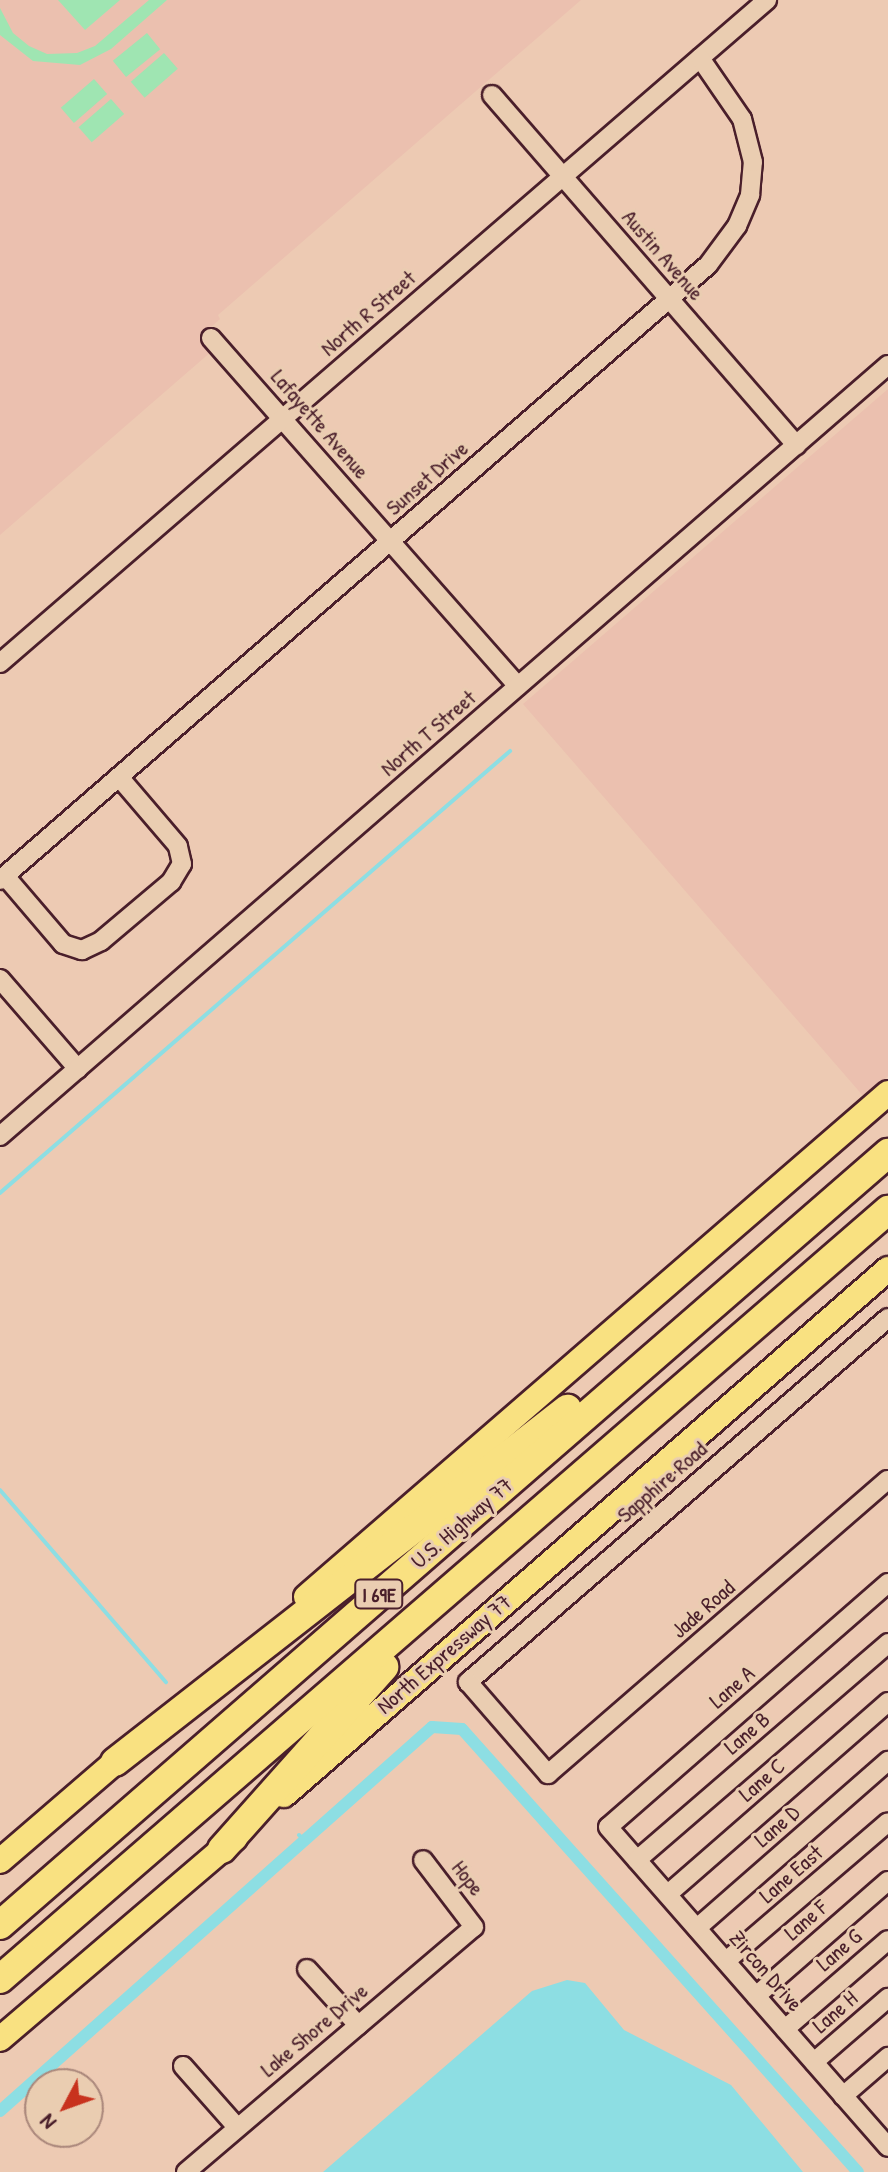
<!DOCTYPE html>
<html>
<head>
<meta charset="utf-8">
<style>
	body { margin:0 }
	#map { position:relative; width:888px; height:2172px; overflow:hidden; background:#edcab3; font-family:"Patrick Hand",sans-serif }
	div>[style] { position:absolute }
	.built>* { inset:0; background:#ebc0af }
	.green>* { inset:0; background:#9fe5b2; transform-origin:0 0 }
	.water>* { inset:0; background:#8ddee3 }
	.stream>* { height:4px; margin:-2px; padding:0 2px; transform-origin:2px; border-radius:2px; background:#8ddee3 }
	.canal>* { height:12px; margin:-6px; padding:0 6px; transform-origin:6px; border-radius:6px; background:#8ddee3 }
	.roads { filter:drop-shadow(2px 0 #4a1f2b) drop-shadow(-2px 0 #4a1f2b) drop-shadow(0 2px #4a1f2b) drop-shadow(0 -2px #4a1f2b) }
	.minor>* { height:18px; margin:-9px; padding:0 9px; transform-origin:9px; border-radius:9px; background:#eacdb1 }
	.major>* { height:24px; margin:-12px; padding:0 12px; transform-origin:12px; border-radius:12px; background:#f9e181 }
	.highway>* { height:28px; margin:-14px; padding:0 14px; transform-origin:14px; border-radius:14px; background:#f9e181 }
	span { translate:-50% -50%; white-space:nowrap; text-align:center; line-height:1.15; -webkit-text-stroke:6px #eacdb1; paint-order:stroke }
	.shield-label span { padding:2px 6px; background:#eacdb1; border:2px solid; border-radius:6px; -webkit-text-stroke-width:0 }
	.shield-label { font-size:20px; color:#4a1f2b; font-weight:700 }
	.street-label { font-size:22px; color:#4a1f2b }
	.north { position:absolute; left:24px; top:2068px; width:80px; height:80px; box-sizing:border-box; background:#eacdb1; border:2px solid #aa877b; border-radius:50%; rotate:229deg; font-size:22px; font-weight:700; line-height:32px; text-align:center; color:#4a1f2b }
	.north::after { content:''; display:block; margin:auto; width:28px; height:36px; background:#c8321e; clip-path:polygon(50% 0,100% 100%,50% 72%,0 100%) }
</style>
</head>
<body>
<div id="map">
	<div class="built">
		<div style="clip-path:polygon(0 0,581px 0,218px 315px,220px 319px,208px 330px,220px 344px,0 535px)"></div>
		<div style="clip-path:polygon(888px 389px,888px 1076px,864px 1097px,523px 704px)"></div>
	</div>
	<div class="green">
		<div style="clip-path:polygon(58px 0,120px 0,85px 30px)"></div>
		<div style="clip-path:polygon(149px 0,167px 0,111px 49px,80px 65px,33px 61px,0 35px,0 8px,13px 33px,29px 46px,47px 54px,77px 53px,95px 46px)"></div>
		<div style="left:147px;top:33px;width:21px;height:44px;rotate:51deg"></div>
		<div style="left:164px;top:53px;width:21px;height:44px;rotate:49deg"></div>
		<div style="left:94px;top:79px;width:20px;height:44px;rotate:49deg"></div>
		<div style="left:111px;top:99px;width:20px;height:43px;rotate:49deg"></div>
	</div>
	<div class="water">
		<div style="clip-path:polygon(567px 1980px,585px 1983px,624px 2030px,731px 2085px,803px 2172px,323px 2172px,532px 1991px)"></div>
	</div>
	<div class="stream">
		<div style="left:0;top:1193px;width:675px;rotate:-40.91deg"></div>
		<div style="left:0;top:1490px;width:254px;rotate:49.2deg"></div>
		<div style="left:299px;top:1835px;width:7px;rotate:45deg"></div>
	</div>
	<div class="canal">
		<div style="left:0;top:2111px;width:578px;rotate:-41.63deg"></div>
		<div style="left:432px;top:1727px;width:30px;rotate:4deg"></div>
		<div style="left:462px;top:1729px;width:594px;rotate:48.21deg"></div>
	</div>
	<div class="roads">
		<div class="minor">
			<div style="left:492px;top:95px;width:464px;rotate:49deg"></div>
			<div style="left:211px;top:338px;width:464px;rotate:48.6deg"></div>
			<div style="left:0;top:663px;width:1014px;rotate:-40.84deg"></div>
			<div style="left:5px;top:876px;width:89px;rotate:49.5deg"></div>
			<div style="left:63px;top:944px;width:20px;rotate:18deg"></div>
			<div style="left:82px;top:950px;width:21px;rotate:-25deg"></div>
			<div style="left:101px;top:941px;width:92px;rotate:-40.1deg"></div>
			<div style="left:171px;top:882px;width:21px;rotate:-59deg"></div>
			<div style="left:182px;top:864px;width:18px;rotate:-103deg"></div>
			<div style="left:178px;top:846px;width:91px;rotate:-130.5deg"></div>
			<div style="left:0;top:880px;width:938px;rotate:-40.98deg"></div>
			<div style="left:708px;top:265px;width:49px;rotate:-53.4deg"></div>
			<div style="left:737px;top:226px;width:34px;rotate:-67deg"></div>
			<div style="left:750px;top:195px;width:33px;rotate:-85deg"></div>
			<div style="left:753px;top:162px;width:44px;rotate:-104.3deg"></div>
			<div style="left:742px;top:119px;width:74px;rotate:-124.5deg"></div>
			<div style="left:0;top:979px;width:119px;rotate:49.1deg"></div>
			<div style="left:0;top:1136px;width:1176px;rotate:-40.97deg"></div>
			<div style="left:888px;top:1318px;width:556px;rotate:139.09deg"></div>
			<div style="left:468px;top:1682px;width:122px;rotate:49deg"></div>
			<div style="left:548px;top:1774px;width:449px;rotate:-40.9deg"></div>
			<div style="left:888px;top:1583px;width:371px;rotate:138.9deg"></div>
			<div style="left:608px;top:1827px;width:425px;rotate:48.8deg"></div>
			<div style="left:637px;top:1860px;width:332px;rotate:-40.8deg"></div>
			<div style="left:668px;top:1894px;width:292px;rotate:-41.1deg"></div>
			<div style="left:697px;top:1928px;width:254px;rotate:-41.2deg"></div>
			<div style="left:726px;top:1961px;width:213px;rotate:-40.6deg"></div>
			<div style="left:307px;top:1969px;width:76px;rotate:47.7deg"></div>
			<div style="left:756px;top:1996px;width:175px;rotate:-41.1deg"></div>
			<div style="left:785px;top:2029px;width:136px;rotate:-40.8deg"></div>
			<div style="left:814px;top:2062px;width:98px;rotate:-40.9deg"></div>
			<div style="left:183px;top:2066px;width:81px;rotate:48.5deg"></div>
			<div style="left:843px;top:2096px;width:60px;rotate:-40.9deg"></div>
			<div style="left:186px;top:2172px;width:378px;rotate:-40.4deg"></div>
			<div style="left:474px;top:1927px;width:84px;rotate:-127.3deg"></div>
		</div>
		<div class="major">
			<div style="left:306px;top:1597px;width:770px;rotate:-40.89deg"></div>
			<div style="left:284px;top:1795px;width:801px;rotate:-41.05deg"></div>
			<div style="left:0;top:1861px;width:172px;rotate:-40.7deg"></div>
			<div style="left:0;top:2039px;width:309px;rotate:-40.5deg"></div>
		</div>
		<div class="highway">
			<div style="left:115px;top:1762px;width:574px;rotate:-37.99deg"></div>
			<div style="left:222px;top:1849px;width:244px;rotate:-48.3deg"></div>
			<div style="left:0;top:1925px;width:1177px;rotate:-41deg"></div>
			<div style="left:0;top:1979px;width:1175px;rotate:-40.89deg"></div>
		</div>
	</div>
	<div class="shield-label">
		<span style="left:379px;top:1594px">I 69E</span>
	</div>
	<div class="street-label">
		<span style="left:663px;top:255px;rotate:49deg">Austin Avenue</span>
		<span style="left:368px;top:313px;rotate:-41deg">North R Street</span>
		<span style="left:320px;top:424px;rotate:49deg">Lafayette Avenue</span>
		<span style="left:427px;top:478px;rotate:-41deg">Sunset Drive</span>
		<span style="left:428px;top:733px;rotate:-41deg">North T Street</span>
		<span style="left:662px;top:1482px;rotate:-41deg">Sapphire Road</span>
		<span style="left:462px;top:1523px;rotate:-41deg">U.S. Highway 77</span>
		<span style="left:703px;top:1609px;rotate:-41deg">Jade Road</span>
		<span style="left:444px;top:1654px;rotate:-41deg">North Expressway 77</span>
		<span style="left:732px;top:1687px;rotate:-41deg">Lane A</span>
		<span style="left:747px;top:1733px;rotate:-41deg">Lane B</span>
		<span style="left:762px;top:1780px;rotate:-41deg">Lane C</span>
		<span style="left:777px;top:1826px;rotate:-41deg">Lane D</span>
		<span style="left:791px;top:1874px;rotate:-41deg">Lane East</span>
		<span style="left:468px;top:1878px;rotate:52deg">Hope</span>
		<span style="left:806px;top:1920px;rotate:-41deg">Lane F</span>
		<span style="left:839px;top:1950px;rotate:-41deg">Lane G</span>
		<span style="left:766px;top:1971px;rotate:49deg">Zircon Drive</span>
		<span style="left:835px;top:2012px;rotate:-41deg">Lane H</span>
		<span style="left:314px;top:2030px;rotate:-40deg">Lake Shore Drive</span>
	</div>
	<div class="north">N</div>
</div>
</body>
</html>
